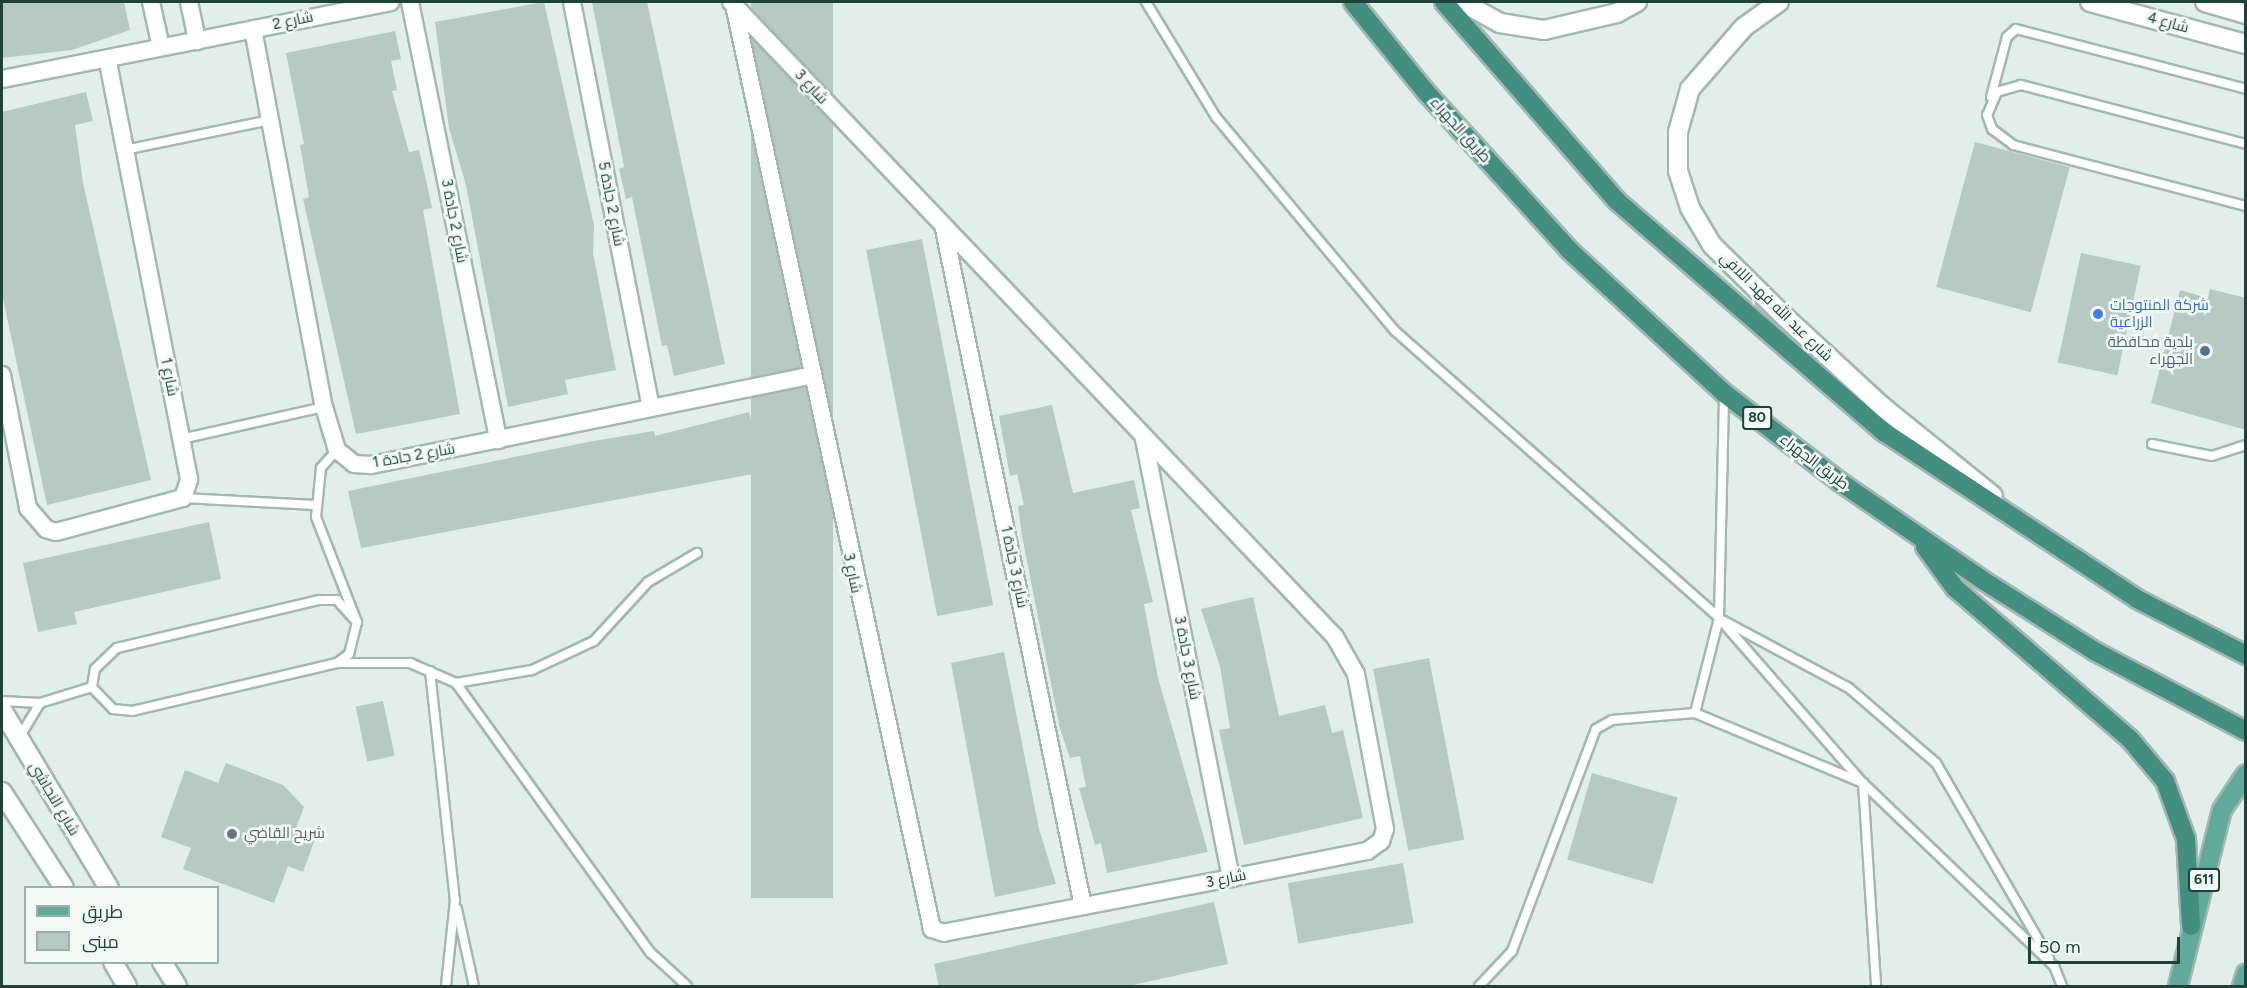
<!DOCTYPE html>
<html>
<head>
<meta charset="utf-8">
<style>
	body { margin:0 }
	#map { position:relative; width:2247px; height:988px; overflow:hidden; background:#e1eee9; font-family:Figtree,Cairo,sans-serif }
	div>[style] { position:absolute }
	.building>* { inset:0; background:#b6c9c2; transform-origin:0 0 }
	.roads { filter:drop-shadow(2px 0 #a3b7b1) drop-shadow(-2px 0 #a3b7b1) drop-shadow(0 2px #a3b7b1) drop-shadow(0 -2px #a3b7b1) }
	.service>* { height:8px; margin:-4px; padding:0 4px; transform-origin:4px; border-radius:4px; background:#fff }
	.minor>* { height:16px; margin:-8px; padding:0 8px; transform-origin:8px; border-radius:8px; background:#fff }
	.tertiary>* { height:18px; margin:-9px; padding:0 9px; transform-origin:9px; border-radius:9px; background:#fff }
	.secondary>* { height:18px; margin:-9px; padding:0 9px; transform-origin:9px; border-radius:9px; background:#fff }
	.primary>* { height:18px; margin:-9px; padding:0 9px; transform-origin:9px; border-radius:9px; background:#60a99b }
	.trunk>* { height:18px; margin:-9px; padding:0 9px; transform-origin:9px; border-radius:9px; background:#448d81 }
	.dots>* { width:16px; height:16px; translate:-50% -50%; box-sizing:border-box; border:3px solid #f2faf6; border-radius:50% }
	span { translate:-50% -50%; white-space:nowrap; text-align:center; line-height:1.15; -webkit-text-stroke:5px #f2faf6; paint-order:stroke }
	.shield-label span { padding:2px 4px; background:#f2faf6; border:2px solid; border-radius:4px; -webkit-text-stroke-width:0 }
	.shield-label { font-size:14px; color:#1f413a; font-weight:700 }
	.street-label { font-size:15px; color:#1f413a }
	.shop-label { font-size:15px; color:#366cbe }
	.left { translate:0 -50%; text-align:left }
	.service-label { font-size:15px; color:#4e5e75 }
	.right { translate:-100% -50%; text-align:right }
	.worship-label { font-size:15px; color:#5b616d }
	.frame { position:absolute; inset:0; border:3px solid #1f413a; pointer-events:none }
	.legend { position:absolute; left:24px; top:886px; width:195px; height:78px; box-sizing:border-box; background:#f2faf6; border:2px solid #9eb0ab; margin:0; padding:8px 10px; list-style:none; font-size:18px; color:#1f413a }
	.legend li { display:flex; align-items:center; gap:12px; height:30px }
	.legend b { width:30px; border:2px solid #9eb0ab }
	.scale { position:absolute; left:2028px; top:937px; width:152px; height:27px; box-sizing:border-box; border:3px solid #1f413a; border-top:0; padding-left:8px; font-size:18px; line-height:21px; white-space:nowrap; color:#1f413a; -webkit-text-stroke:4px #f2faf6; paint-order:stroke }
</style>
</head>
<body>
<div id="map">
	<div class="building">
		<div style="clip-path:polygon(2px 2px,124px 2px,130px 30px,72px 50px,2px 58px)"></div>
		<div style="clip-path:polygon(544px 2px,594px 225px,593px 253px,616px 370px,565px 380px,568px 394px,508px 407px,466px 185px,449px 128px,435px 22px)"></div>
		<div style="clip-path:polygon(592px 2px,647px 2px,725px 364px,674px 376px,667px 345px,662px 346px,632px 197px,626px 199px,619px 169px,624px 167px)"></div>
		<div style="left:751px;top:2px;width:82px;height:896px"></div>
		<div style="clip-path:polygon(395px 31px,401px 59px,391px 61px,397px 90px,392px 91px,409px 152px,419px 150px,426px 180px,432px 208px,423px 210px,460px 414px,356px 434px,303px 199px,309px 197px,300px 145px,304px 144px,286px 53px)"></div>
		<div style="clip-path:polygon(86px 92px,93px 121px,75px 125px,83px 183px,151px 480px,47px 505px,2px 294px,2px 112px)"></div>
		<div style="left:1975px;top:142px;width:98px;height:150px;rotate:15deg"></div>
		<div style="left:922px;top:239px;width:373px;height:57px;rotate:79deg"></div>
		<div style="left:2081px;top:253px;width:61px;height:112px;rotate:12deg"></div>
		<div style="clip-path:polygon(2210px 289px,2246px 298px,2246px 430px,2151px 403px,2180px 290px,2208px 298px)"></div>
		<div style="clip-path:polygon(1052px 405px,1073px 493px,1134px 480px,1140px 508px,1131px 510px,1153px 602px,1144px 604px,1158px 678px,1208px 852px,1107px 873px,1101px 843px,1095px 845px,1079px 788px,1086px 787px,1080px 756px,1070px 758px,1060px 729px,1022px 536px,1018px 506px,1024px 505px,1017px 474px,1010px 476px,999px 416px)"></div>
		<div style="clip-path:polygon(749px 412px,763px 472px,361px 548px,348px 491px,593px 441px,654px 431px,655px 436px)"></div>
		<div style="clip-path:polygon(209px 522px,221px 579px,74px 612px,77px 624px,38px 632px,23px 563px)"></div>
		<div style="clip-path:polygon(1253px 597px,1279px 716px,1325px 705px,1332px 733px,1343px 730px,1363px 818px,1244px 845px,1219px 730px,1230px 728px,1220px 666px,1201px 609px)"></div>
		<div style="clip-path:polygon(1004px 652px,1039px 829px,1056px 884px,995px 897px,951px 663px)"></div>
		<div style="left:1429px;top:658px;width:185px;height:57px;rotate:79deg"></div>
		<div style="left:383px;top:701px;width:56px;height:28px;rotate:78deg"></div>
		<div style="clip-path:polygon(226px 763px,283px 785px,304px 807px,295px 831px,315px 839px,303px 872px,288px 866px,274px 903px,183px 869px,191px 848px,161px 837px,185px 770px,218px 783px)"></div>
		<div style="left:1592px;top:773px;width:89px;height:90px;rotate:16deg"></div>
		<div style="left:1403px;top:863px;width:61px;height:117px;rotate:80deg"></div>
		<div style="clip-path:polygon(1214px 902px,1228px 964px,1124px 987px,939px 987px,934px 964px)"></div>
	</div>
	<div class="roads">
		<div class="service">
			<div style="left:1146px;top:2px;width:135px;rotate:58.7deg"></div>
			<div style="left:1216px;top:117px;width:279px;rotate:50.1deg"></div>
			<div style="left:1395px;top:331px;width:433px;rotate:41.5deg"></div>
			<div style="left:1719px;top:618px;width:219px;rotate:48.9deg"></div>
			<div style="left:1863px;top:783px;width:265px;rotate:43.8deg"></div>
			<div style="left:2054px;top:966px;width:22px;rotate:68deg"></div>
			<div style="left:1991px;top:97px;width:62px;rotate:-75.1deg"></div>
			<div style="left:2007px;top:37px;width:12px;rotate:-42deg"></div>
			<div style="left:2016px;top:29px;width:238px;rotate:14.6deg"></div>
			<div style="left:2246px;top:144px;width:233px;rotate:-165.3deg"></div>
			<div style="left:2021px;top:85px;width:25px;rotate:164deg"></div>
			<div style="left:1997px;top:92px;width:25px;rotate:113deg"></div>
			<div style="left:1987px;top:115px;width:15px;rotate:70deg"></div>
			<div style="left:1992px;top:129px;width:26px;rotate:37deg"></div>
			<div style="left:2013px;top:145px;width:241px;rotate:14.7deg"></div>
			<div style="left:124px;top:150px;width:149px;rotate:-11.6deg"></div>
			<div style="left:181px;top:439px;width:147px;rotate:-12.6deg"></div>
			<div style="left:2152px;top:444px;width:61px;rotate:11.3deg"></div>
			<div style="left:2212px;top:456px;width:36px;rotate:-18deg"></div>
			<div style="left:337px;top:450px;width:24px;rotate:132deg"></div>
			<div style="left:321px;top:468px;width:49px;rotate:95.8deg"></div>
			<div style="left:316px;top:517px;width:113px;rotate:68.7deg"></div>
			<div style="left:357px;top:622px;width:33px;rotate:104deg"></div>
			<div style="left:349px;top:654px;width:15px;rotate:143deg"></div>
			<div style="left:337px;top:663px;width:210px;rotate:166.8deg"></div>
			<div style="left:133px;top:711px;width:20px;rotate:-174deg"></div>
			<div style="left:113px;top:709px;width:30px;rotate:-134deg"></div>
			<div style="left:92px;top:687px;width:18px;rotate:-81deg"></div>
			<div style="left:95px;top:669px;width:30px;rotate:-44deg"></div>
			<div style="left:117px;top:648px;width:208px;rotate:-13.4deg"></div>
			<div style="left:319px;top:600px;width:18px"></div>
			<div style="left:337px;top:600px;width:30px;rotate:48deg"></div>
			<div style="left:183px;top:498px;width:132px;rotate:3deg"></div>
			<div style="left:1724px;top:621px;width:142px;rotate:28.2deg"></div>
			<div style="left:1849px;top:688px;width:115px;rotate:40.8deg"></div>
			<div style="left:1936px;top:763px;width:225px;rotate:59.9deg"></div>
			<div style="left:337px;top:663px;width:73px"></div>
			<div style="left:410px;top:663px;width:50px;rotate:23.5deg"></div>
			<div style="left:456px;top:683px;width:77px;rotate:-9.7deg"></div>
			<div style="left:532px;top:670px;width:68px;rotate:-25.1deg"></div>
			<div style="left:594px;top:641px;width:80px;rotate:-47.5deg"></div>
			<div style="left:648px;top:582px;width:57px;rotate:-30.6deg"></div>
			<div style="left:430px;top:671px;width:230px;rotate:83.8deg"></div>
			<div style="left:455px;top:900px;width:86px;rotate:96deg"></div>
			<div style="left:456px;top:683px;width:333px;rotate:54.2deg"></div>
			<div style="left:651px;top:953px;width:49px;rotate:42.5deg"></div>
			<div style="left:2px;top:701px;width:38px;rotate:3deg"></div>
			<div style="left:40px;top:703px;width:54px;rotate:-17.1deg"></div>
			<div style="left:1695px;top:713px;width:98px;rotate:-75.8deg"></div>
			<div style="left:1719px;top:618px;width:225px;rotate:-88.7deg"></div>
			<div style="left:19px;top:738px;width:41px;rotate:-59deg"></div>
			<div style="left:457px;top:909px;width:79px;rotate:77.6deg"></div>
			<div style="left:1479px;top:986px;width:48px;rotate:-46.7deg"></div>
			<div style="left:1512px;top:951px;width:237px;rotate:-69.3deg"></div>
			<div style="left:1596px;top:729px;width:18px;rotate:-29deg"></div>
			<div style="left:1612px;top:720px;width:83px;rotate:-4.8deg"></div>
			<div style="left:1695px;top:713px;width:182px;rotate:22.6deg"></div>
			<div style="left:1863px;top:783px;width:203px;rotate:86.3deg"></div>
		</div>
		<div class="minor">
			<div style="left:151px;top:2px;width:46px;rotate:77.5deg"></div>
			<div style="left:189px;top:2px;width:40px;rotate:78deg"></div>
			<div style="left:410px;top:2px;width:447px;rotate:78.6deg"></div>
			<div style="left:572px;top:2px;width:413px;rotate:79deg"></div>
			<div style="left:731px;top:2px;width:876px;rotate:46.43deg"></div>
			<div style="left:1335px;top:637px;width:43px;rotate:60.4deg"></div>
			<div style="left:1356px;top:674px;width:158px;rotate:79.4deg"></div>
			<div style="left:1385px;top:829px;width:13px;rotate:108deg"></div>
			<div style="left:1381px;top:841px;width:17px;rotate:144deg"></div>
			<div style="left:1367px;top:851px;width:139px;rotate:168.8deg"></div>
			<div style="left:1231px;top:878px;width:292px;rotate:169.2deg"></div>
			<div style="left:944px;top:933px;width:13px;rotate:-162deg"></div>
			<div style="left:932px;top:929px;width:945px;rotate:-102.09deg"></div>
			<div style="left:253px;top:29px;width:385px;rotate:79.4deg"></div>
			<div style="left:324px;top:407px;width:45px;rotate:73.2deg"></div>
			<div style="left:337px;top:450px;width:22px;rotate:39deg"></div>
			<div style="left:354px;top:464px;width:17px;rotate:3deg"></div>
			<div style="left:371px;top:465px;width:448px;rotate:-11.5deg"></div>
			<div style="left:2px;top:79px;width:396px;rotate:-11.2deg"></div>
			<div style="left:944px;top:229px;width:691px;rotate:78.4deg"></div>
			<div style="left:2px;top:375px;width:136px;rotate:78.9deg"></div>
			<div style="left:28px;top:508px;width:28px;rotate:49deg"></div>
			<div style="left:46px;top:529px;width:10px;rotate:17deg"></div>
			<div style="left:56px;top:532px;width:131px;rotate:-15deg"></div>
			<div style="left:183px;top:498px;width:20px;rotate:-72deg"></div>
			<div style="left:189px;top:479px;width:428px;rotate:-101deg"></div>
			<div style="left:1144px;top:439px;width:448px;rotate:78.8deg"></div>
		</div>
		<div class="tertiary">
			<div style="left:1462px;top:2px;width:43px;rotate:28.9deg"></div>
			<div style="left:1500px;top:23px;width:45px;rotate:9deg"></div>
			<div style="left:1544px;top:30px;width:75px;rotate:-13.1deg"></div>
			<div style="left:1617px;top:13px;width:23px;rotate:-29deg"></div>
			<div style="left:1779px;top:2px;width:43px;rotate:144.5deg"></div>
			<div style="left:1744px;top:27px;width:82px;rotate:131.1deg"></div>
			<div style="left:1690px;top:89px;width:45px;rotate:105.6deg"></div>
			<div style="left:1678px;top:132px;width:39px;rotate:90deg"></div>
			<div style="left:1678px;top:171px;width:39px;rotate:72deg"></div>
			<div style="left:1690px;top:208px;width:43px;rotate:59.3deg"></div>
			<div style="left:1712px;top:245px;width:103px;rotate:44.6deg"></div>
			<div style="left:1785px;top:317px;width:134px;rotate:42.6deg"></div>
			<div style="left:1884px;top:408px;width:140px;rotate:38.9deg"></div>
			<div style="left:2090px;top:2px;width:162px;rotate:15.1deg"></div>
			<div style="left:2205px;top:2px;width:43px;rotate:16.3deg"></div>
		</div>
		<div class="secondary">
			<div style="left:2px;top:710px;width:208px;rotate:59deg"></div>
			<div style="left:2px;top:792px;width:114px;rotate:57.1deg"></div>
			<div style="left:113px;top:962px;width:28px;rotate:60deg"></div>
			<div style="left:162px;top:962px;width:28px;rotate:58deg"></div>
		</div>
		<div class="primary">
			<div style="left:2178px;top:986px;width:181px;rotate:-76deg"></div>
			<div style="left:2222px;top:810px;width:43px;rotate:-56.3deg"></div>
			<div style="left:2242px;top:986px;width:13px;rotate:-72deg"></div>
		</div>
		<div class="trunk">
			<div style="left:1353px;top:2px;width:114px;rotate:51deg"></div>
			<div style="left:1425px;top:91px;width:215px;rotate:47.8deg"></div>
			<div style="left:1569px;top:250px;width:211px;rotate:42.7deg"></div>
			<div style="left:1724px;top:393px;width:146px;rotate:37.5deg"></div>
			<div style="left:1840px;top:482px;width:171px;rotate:34.5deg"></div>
			<div style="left:1981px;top:579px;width:136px;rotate:32.4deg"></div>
			<div style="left:2096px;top:652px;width:170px;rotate:27.8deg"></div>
			<div style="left:1444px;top:2px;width:264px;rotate:49deg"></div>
			<div style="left:1617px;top:201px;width:353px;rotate:40.9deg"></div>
			<div style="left:1884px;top:432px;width:303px;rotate:33.4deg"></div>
			<div style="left:2137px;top:599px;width:123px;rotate:27.2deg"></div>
			<div style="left:1925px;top:547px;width:51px;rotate:53.8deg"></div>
			<div style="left:1955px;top:588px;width:231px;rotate:40.8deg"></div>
			<div style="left:2130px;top:739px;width:55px;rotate:50.2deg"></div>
			<div style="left:2165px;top:781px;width:62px;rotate:70.1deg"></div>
			<div style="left:2186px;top:839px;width:87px;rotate:86.7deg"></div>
		</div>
	</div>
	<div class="dots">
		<div style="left:2098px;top:314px;background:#3f7fe0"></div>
		<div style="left:2205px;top:351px;background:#5c6f8a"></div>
		<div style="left:232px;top:834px;background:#6b7280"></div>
	</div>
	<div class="shield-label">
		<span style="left:1757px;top:418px">80</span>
		<span style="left:2204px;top:880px">611</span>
	</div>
	<div class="street-label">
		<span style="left:293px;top:21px;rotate:-12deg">شارع 2</span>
		<span style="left:2168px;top:23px;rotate:15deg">شارع 4</span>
		<span style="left:811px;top:87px;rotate:47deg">شارع 3</span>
		<span style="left:1460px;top:130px;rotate:48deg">طريق الجهراء</span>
		<span style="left:611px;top:204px;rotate:79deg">شارع 2 جادة 5</span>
		<span style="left:454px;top:221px;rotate:79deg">شارع 2 جادة 3</span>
		<span style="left:1776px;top:307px;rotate:44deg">شارع عبد الله فهد اللافي</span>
		<span style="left:169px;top:377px;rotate:79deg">شارع 1</span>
		<span style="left:414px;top:456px;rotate:-10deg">شارع 2 جادة 1</span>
		<span style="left:1814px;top:462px;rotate:37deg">طريق الجهراء</span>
		<span style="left:1014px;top:567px;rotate:78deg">شارع 3 جادة 1</span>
		<span style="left:852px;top:573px;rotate:78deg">شارع 3</span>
		<span style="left:1187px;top:658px;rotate:79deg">شارع 3 جادة 3</span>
		<span style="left:54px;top:799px;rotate:59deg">شارع النجاشي</span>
		<span style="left:1226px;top:879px;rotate:-11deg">شارع 3</span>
	</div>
	<div class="shop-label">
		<span class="left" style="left:2110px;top:314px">شركة المنتوجات<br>الزراعية</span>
	</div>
	<div class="service-label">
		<span class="right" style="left:2193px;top:351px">بلدية محافظة<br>الجهراء</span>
	</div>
	<div class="worship-label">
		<span class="left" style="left:244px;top:834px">شريح القاضي</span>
	</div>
	<div class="frame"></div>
	<ul class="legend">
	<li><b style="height:8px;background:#60a99b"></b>طريق</li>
	<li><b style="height:16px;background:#b6c9c2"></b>مبنى</li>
	</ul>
	<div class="scale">50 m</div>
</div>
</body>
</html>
